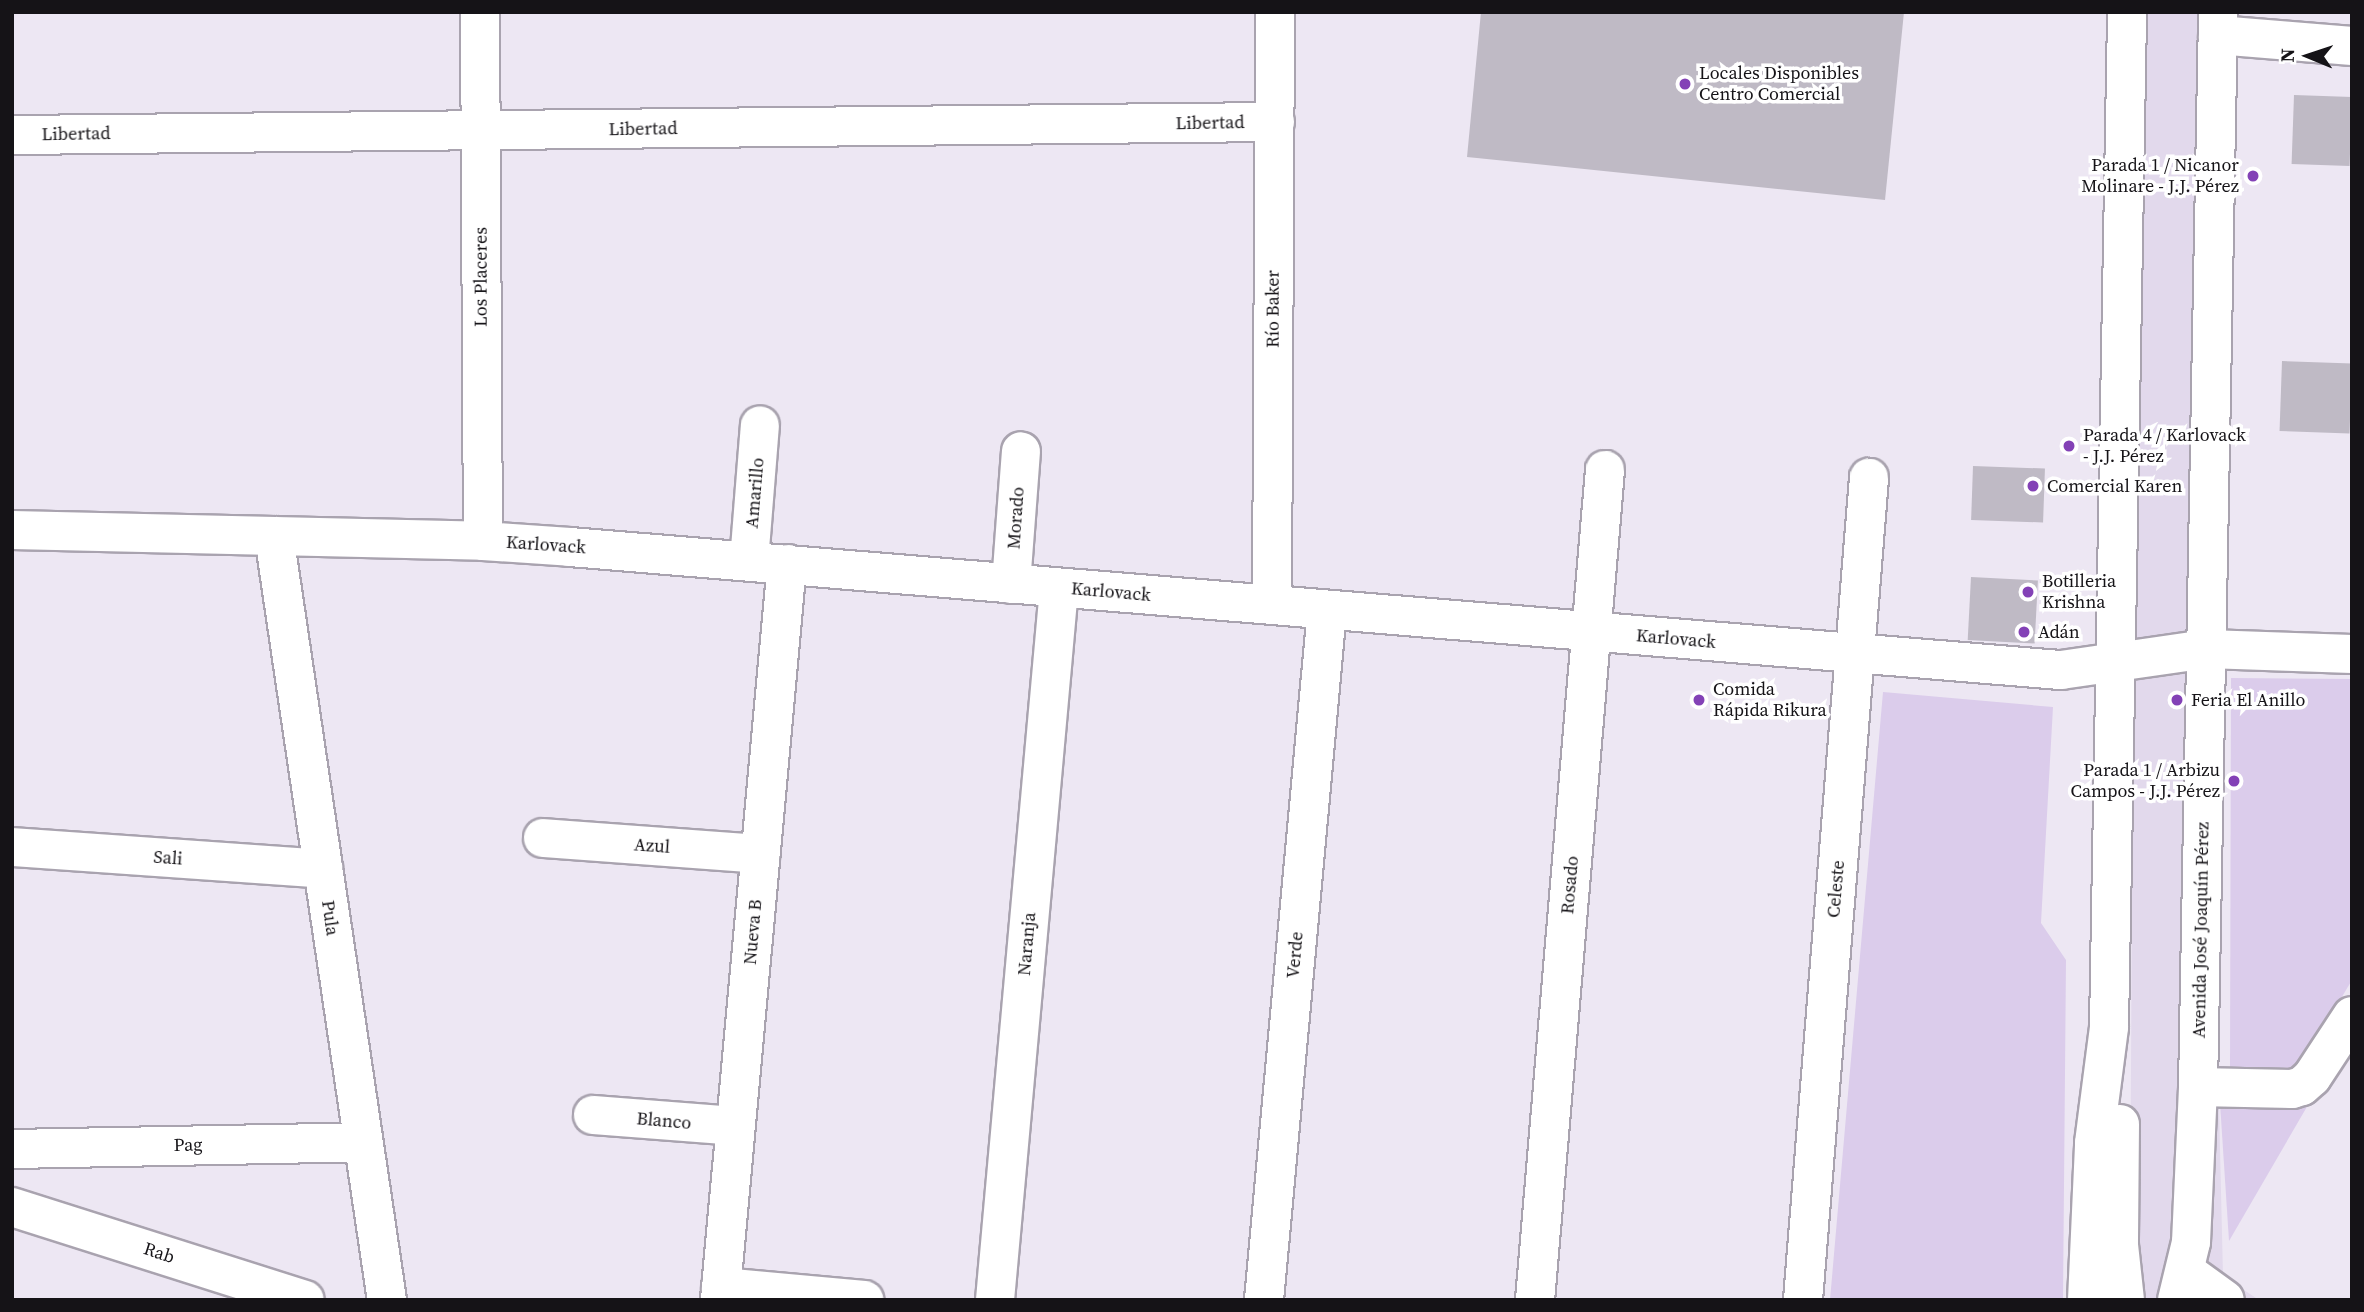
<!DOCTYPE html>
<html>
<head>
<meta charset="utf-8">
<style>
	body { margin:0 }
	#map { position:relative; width:2364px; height:1312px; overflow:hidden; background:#ede7f3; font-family:"Source Serif 4",serif }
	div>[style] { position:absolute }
	.built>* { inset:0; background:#e2d9ec }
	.green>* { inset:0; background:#dbcceb }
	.building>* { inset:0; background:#bfbac5; transform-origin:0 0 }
	.roads { filter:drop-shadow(2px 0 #a9a3af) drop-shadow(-2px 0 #a9a3af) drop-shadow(0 2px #a9a3af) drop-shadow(0 -2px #a9a3af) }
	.minor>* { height:38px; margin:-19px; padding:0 19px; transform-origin:19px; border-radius:19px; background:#fff }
	.major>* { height:38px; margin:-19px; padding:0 19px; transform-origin:19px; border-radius:19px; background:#fff }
	.dots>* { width:19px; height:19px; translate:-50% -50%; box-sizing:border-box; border:4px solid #fff; border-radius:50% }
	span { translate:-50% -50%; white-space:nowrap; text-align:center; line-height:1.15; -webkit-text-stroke:7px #fff; paint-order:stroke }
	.poi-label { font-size:18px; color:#151317 }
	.left { translate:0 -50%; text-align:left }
	.right { translate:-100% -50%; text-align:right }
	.street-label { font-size:18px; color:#151317 }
	.frame { position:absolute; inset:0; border:14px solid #151317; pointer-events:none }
	.north { position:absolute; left:2273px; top:21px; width:70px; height:70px; -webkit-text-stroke:5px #fff; paint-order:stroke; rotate:272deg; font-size:19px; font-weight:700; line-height:28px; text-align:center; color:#151317 }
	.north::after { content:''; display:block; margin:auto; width:24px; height:32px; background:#151317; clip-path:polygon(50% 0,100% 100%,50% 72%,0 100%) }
</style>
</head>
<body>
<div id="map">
	<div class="built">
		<div style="clip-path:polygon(2147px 12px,2239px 12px,2214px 894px,2223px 1276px,2259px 1300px,2147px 1300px,2130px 1256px,2134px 506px)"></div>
	</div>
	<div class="green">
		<div style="clip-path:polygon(2231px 678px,2352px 679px,2352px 980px,2297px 1072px,2230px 1068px)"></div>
		<div style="clip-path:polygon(1883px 692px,2053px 707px,2041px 923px,2066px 960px,2063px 1300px,1830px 1300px)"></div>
		<div style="clip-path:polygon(2220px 1103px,2308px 1105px,2229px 1241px)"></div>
	</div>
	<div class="building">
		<div style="clip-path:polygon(1481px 12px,1904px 12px,1885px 200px,1467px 157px)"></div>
		<div style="left:2294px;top:95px;width:58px;height:69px;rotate:2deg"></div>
		<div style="left:2282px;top:361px;width:70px;height:70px;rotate:2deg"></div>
		<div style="left:1973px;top:466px;width:72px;height:54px;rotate:2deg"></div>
		<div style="left:1971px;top:577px;width:67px;height:63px;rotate:3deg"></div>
	</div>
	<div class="roads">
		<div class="minor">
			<div style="left:480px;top:12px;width:529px;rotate:89.68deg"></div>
			<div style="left:2218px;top:35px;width:134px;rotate:4.7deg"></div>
			<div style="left:12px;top:135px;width:1263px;rotate:-0.59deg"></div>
			<div style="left:12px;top:530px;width:471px;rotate:1.3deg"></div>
			<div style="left:483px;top:541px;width:87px;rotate:3.9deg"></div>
			<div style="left:570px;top:547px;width:1496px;rotate:4.72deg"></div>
			<div style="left:2061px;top:670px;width:148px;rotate:-8.2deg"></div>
			<div style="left:2207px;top:649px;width:145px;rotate:2deg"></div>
			<div style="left:274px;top:536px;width:772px;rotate:81.59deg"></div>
			<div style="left:749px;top:561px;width:136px;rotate:-85.4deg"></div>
			<div style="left:1011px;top:584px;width:133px;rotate:-85.7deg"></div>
			<div style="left:1272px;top:605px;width:593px;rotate:-89.71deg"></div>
			<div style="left:543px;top:838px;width:218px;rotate:4.2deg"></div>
			<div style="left:12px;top:847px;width:312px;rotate:4deg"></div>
			<div style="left:2198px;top:1087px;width:94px;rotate:1.2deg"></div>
			<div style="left:2292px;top:1089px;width:10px;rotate:-17deg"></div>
			<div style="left:2302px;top:1086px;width:13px;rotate:-42deg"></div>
			<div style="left:2312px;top:1077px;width:73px;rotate:-56.7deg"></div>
			<div style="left:593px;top:1115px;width:142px;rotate:4.4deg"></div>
			<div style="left:12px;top:1149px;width:351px;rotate:-1.1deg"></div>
			<div style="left:12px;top:1207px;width:307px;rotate:17.6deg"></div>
			<div style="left:2185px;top:1271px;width:49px;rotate:35.9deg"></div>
			<div style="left:721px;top:1287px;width:144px;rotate:5.2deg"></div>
			<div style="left:720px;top:1300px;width:739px;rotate:-84.8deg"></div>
			<div style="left:995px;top:1300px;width:715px;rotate:-84.86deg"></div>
			<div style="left:1264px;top:1300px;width:693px;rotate:-84.78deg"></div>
			<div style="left:1535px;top:1300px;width:833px;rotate:-85.18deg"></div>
			<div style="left:1803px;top:1300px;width:825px;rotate:-85.41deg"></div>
		</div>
		<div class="major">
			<div style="left:2120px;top:1124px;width:121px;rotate:90.5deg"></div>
			<div style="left:2119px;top:1245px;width:55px;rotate:83.8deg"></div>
			<div style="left:2087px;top:1300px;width:157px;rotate:-87.4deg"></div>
			<div style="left:2094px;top:1143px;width:117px;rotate:-82.6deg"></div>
			<div style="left:2109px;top:1027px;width:1015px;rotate:-88.98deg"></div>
			<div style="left:2177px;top:1300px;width:60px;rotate:-76.4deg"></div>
			<div style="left:2191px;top:1242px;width:155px;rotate:-87.4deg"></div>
			<div style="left:2198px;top:1087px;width:1075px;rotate:-88.93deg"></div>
		</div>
	</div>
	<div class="dots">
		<div style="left:1685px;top:84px;background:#8341b6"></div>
		<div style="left:2253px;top:176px;background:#8341b6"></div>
		<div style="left:2069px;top:446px;background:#8341b6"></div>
		<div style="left:2033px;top:486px;background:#8341b6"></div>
		<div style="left:2028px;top:592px;background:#8341b6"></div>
		<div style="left:2024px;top:632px;background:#8341b6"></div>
		<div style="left:1699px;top:700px;background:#8341b6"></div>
		<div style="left:2177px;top:700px;background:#8341b6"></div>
		<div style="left:2234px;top:781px;background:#8341b6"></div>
	</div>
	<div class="poi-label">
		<span class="left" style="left:1699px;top:84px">Locales Disponibles<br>Centro Comercial</span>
		<span class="right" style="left:2239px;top:176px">Parada 1 / Nicanor<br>Molinare - J.J. Pérez</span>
		<span class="left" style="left:2083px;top:446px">Parada 4 / Karlovack<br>- J.J. Pérez</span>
		<span class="left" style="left:2047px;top:486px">Comercial Karen</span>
		<span class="left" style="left:2042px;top:592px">Botilleria<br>Krishna</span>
		<span class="left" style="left:2038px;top:632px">Adán</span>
		<span class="left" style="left:1713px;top:700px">Comida<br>Rápida Rikura</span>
		<span class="left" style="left:2191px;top:700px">Feria El Anillo</span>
		<span class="right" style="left:2220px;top:781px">Parada 1 / Arbizu<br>Campos - J.J. Pérez</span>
	</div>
	<div class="street-label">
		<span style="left:1210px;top:123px;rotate:-1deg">Libertad</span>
		<span style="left:643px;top:129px;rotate:-1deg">Libertad</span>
		<span style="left:76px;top:134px;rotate:-1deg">Libertad</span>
		<span style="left:481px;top:277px;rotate:-90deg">Los Placeres</span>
		<span style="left:1273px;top:309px;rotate:-90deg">Río Baker</span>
		<span style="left:755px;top:493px;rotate:-85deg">Amarillo</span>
		<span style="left:1016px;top:518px;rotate:-86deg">Morado</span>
		<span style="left:546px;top:545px;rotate:4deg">Karlovack</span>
		<span style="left:1111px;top:592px;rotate:5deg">Karlovack</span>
		<span style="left:1676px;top:639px;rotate:5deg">Karlovack</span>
		<span style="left:652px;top:846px;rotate:4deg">Azul</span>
		<span style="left:168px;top:858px;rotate:4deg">Sali</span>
		<span style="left:1570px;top:885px;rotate:-85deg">Rosado</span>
		<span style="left:1836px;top:889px;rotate:-85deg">Celeste</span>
		<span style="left:330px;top:918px;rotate:82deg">Pula</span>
		<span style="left:2201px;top:930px;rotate:-89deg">Avenida José Joaquín Pérez</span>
		<span style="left:753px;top:932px;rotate:-85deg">Nueva B</span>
		<span style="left:1027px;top:944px;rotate:-85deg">Naranja</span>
		<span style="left:1295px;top:955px;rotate:-85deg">Verde</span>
		<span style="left:664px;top:1121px;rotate:5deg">Blanco</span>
		<span style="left:188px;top:1145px;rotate:-1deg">Pag</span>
		<span style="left:159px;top:1253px;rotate:18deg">Rab</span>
	</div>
	<div class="frame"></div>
	<div class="north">N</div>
</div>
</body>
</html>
